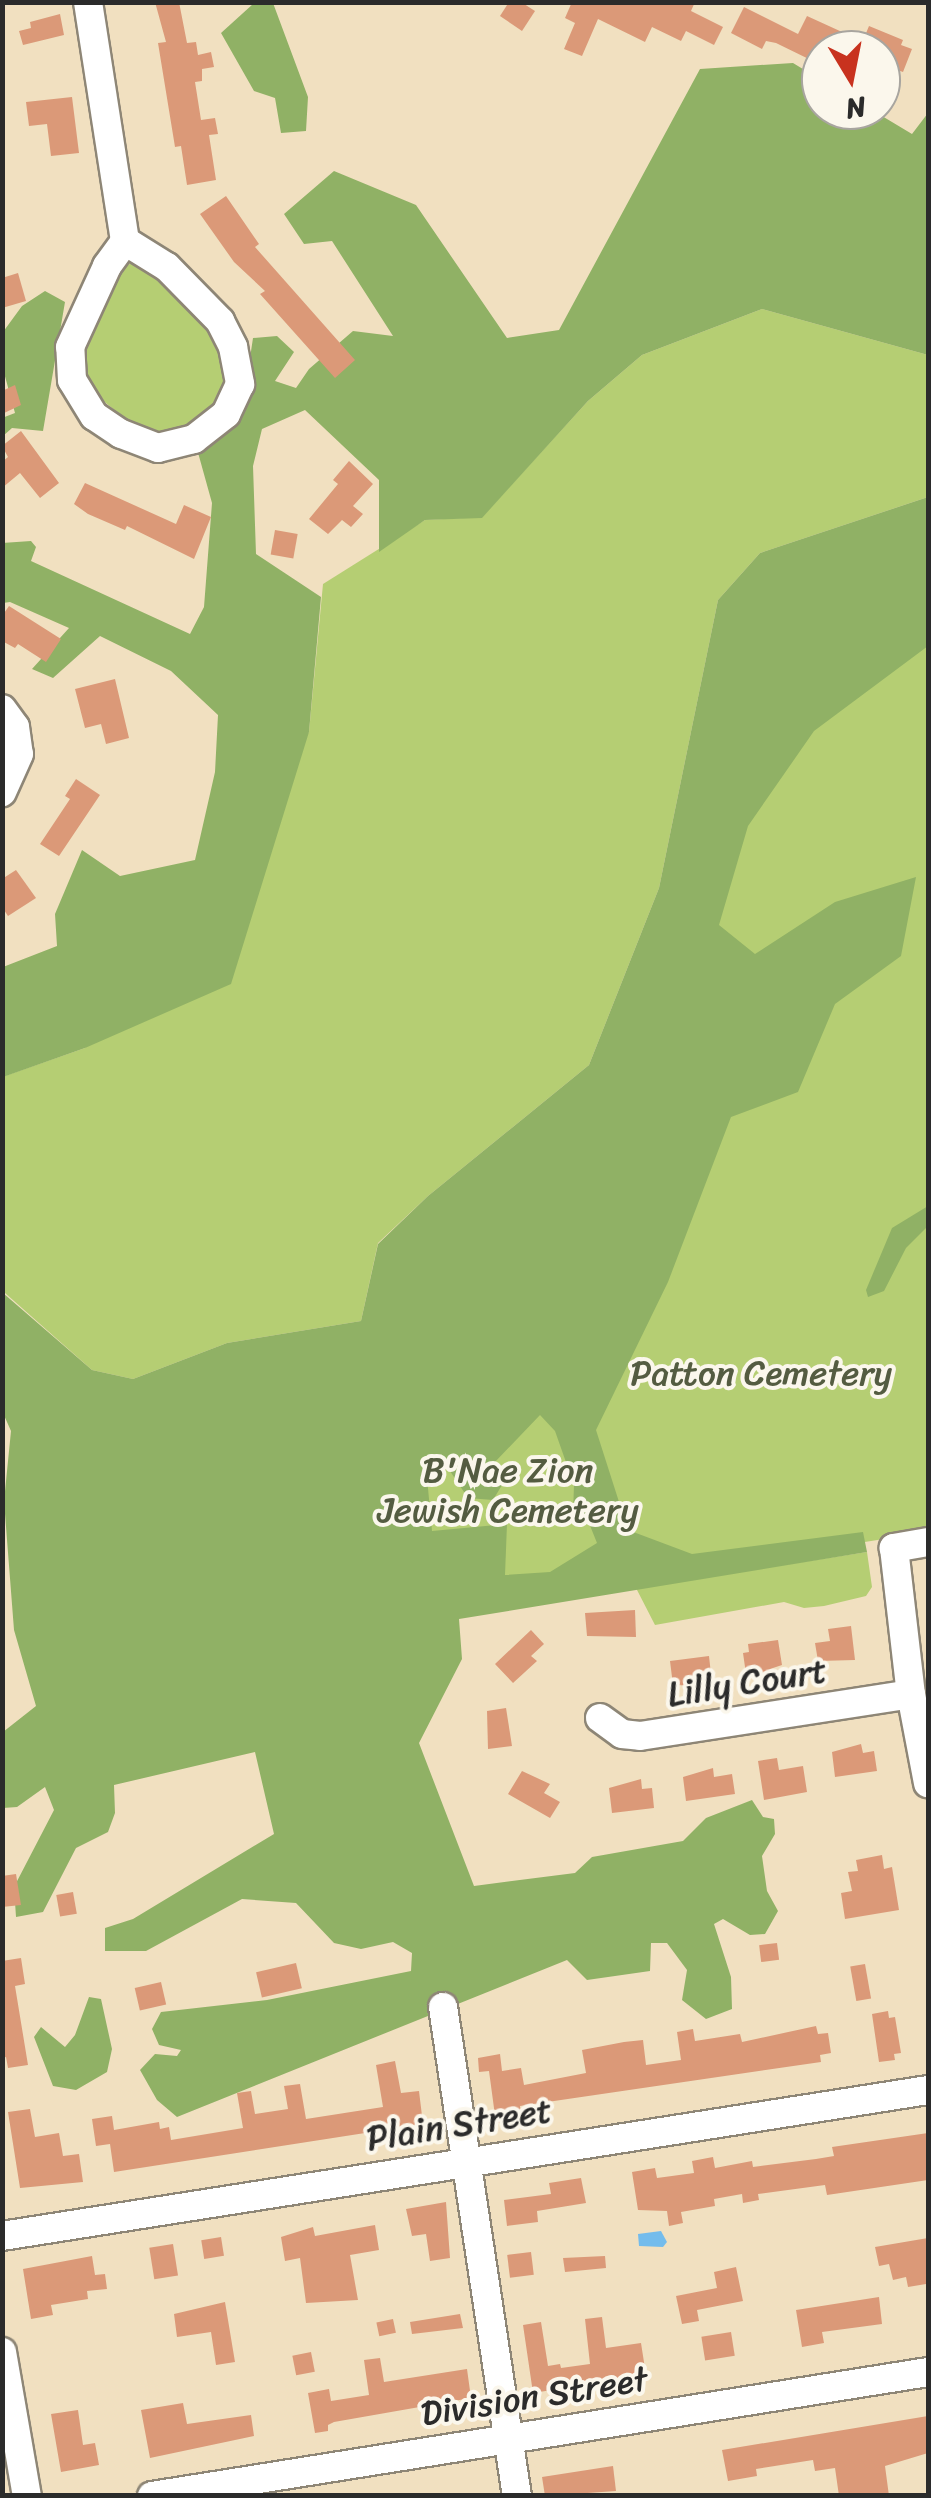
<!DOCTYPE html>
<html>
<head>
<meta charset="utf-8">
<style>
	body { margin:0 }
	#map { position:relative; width:931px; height:2498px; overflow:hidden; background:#f1e0c0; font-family:Sriracha,sans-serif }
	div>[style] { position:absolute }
	.green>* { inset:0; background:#b5ce73 }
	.forest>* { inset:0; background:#90b165 }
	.water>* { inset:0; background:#74bcec }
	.building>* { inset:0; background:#db9978; transform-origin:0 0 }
	.roads { filter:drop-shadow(2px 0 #8e8676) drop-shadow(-2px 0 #8e8676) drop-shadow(0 2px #8e8676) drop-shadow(0 -2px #8e8676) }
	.minor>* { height:28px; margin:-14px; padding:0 14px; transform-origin:14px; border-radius:14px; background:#fff }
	span { translate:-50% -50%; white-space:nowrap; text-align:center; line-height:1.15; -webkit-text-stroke:8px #fbf7ec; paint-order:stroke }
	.park-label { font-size:35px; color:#545c41 }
	.street-label { font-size:35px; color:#2b2b2b }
	.frame { position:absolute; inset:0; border:5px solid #2b2b2b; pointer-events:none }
	.north { position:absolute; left:801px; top:30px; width:100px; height:100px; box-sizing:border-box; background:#fbf7ec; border:2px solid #a8a59f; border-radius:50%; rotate:170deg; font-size:28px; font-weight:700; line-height:40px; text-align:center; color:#2b2b2b }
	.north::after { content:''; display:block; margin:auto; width:35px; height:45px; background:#c8321e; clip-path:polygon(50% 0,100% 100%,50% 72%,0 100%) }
</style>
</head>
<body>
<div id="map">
	<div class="green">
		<div style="clip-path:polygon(131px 263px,144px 264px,205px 320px,220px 342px,230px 376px,221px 401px,199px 424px,159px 434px,129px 422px,90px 390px,83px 352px,118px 272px)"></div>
		<div style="clip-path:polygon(762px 309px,928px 355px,928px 497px,760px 553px,718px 600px,659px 888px,589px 1065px,428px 1196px,378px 1243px,361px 1321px,227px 1343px,133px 1379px,92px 1370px,5px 1293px,2px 1077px,85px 1048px,309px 732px,323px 584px,425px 520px,482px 517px,588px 401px,642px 355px)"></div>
		<div style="clip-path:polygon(928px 552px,928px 1532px,449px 1608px,394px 1410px,659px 950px)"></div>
		<div style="clip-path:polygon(867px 1552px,872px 1587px,866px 1596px,824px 1606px,804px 1608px,784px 1602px,655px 1625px,636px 1588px)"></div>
	</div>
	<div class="forest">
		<div style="clip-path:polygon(273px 3px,308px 97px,306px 131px,281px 133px,275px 98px,254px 91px,221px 33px,253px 4px)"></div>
		<div style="clip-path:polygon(793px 63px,821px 80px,821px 110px,872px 110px,912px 134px,928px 113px,928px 355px,762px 309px,642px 355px,588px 401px,482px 518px,425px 520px,379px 552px,379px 480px,305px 410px,262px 429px,253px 466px,256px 554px,321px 597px,309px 732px,231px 984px,85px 1048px,3px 1077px,3px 967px,57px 946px,55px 914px,82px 850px,120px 876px,195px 860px,215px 772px,218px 715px,171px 671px,100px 636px,53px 678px,32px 669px,69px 628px,10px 602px,3px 603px,2px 543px,31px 541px,36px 547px,31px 561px,190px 634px,204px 607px,212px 503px,197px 449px,242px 411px,253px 338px,277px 336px,294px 352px,275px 381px,296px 388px,309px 369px,353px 331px,393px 336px,332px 241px,304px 244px,284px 214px,334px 171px,416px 205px,507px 338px,559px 330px,700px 69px)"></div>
		<div style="clip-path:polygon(45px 291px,65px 302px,43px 431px,12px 428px,3px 436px,2px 418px,15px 413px,3px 369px,3px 332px,22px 306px)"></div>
		<div style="clip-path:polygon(evenodd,928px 497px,928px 646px,814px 731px,748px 826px,719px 925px,755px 954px,835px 902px,916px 877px,901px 956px,835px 1004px,798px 1092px,731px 1117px,668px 1282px,596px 1430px,628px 1530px,692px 1554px,863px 1532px,867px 1552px,459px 1619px,462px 1659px,419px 1743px,474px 1886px,575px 1873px,592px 1857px,683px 1841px,706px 1818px,752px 1800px,763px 1817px,774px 1819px,775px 1834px,762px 1856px,767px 1891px,778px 1911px,765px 1934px,750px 1935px,723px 1919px,714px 1924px,731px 1977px,732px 2009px,706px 2019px,682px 2000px,687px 1970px,667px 1943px,651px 1943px,650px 1971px,587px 1980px,567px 1960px,177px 2117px,157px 2100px,140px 2070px,155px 2054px,177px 2056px,181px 2050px,159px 2045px,152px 2029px,161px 2012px,267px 2000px,411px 1971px,412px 1953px,393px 1942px,361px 1949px,334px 1943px,296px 1903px,242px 1899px,146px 1951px,105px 1951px,105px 1928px,133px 1919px,274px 1834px,255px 1752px,114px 1785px,115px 1813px,108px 1832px,76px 1848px,43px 1912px,16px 1917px,14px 1887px,54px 1810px,45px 1787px,17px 1807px,3px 1808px,3px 1732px,36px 1706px,14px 1630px,4px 1501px,11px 1431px,3px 1413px,3px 1293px,92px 1370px,133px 1379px,227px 1343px,361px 1321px,378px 1244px,428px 1196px,589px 1065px,659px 888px,718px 600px,760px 553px,928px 497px,540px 1415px,555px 1431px,574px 1485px,573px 1513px,587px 1518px,597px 1543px,550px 1572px,505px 1575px,507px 1524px,432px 1531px,426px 1467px,436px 1462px,450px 1471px,468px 1498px,493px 1500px,502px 1485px,488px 1482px,474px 1467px,494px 1463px,540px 1415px)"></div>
		<div style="clip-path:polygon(928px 1206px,928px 1226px,906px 1248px,884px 1291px,868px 1297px,866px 1290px,892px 1228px)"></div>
		<div style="clip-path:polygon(89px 1997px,101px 1999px,112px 2049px,107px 2072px,76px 2090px,53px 2086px,34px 2037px,41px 2027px,65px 2047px,75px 2035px)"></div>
	</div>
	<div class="water">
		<div style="clip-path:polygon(661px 2231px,667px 2242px,663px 2247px,639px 2246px,638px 2234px)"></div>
	</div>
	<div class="building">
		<div style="clip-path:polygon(155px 2px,179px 2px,187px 43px,196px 42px,198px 55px,211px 52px,214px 67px,202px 69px,202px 81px,195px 82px,201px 120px,215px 118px,218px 134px,209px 135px,216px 180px,187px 185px,181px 146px,175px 147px,158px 43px,166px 42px)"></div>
		<div style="clip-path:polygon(509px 2px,521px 2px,535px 11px,522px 31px,500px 16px)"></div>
		<div style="clip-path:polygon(572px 2px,695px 2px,691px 11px,723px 27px,714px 45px,686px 31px,681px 41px,652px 27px,645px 42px,598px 19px,582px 56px,564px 49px,575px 23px,565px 18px)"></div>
		<div style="clip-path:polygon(744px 7px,798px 34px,807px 16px,853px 37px,846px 50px,821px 50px,821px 65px,776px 43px,766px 41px,762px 49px,731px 33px)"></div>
		<div style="clip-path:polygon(60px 14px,64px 35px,23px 45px,19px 31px,31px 28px,30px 22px)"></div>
		<div style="clip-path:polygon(869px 26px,903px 40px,901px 45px,912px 49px,903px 72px,895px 69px,893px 75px,881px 70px,881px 50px,859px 50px)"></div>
		<div style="clip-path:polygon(72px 97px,79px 153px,51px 156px,47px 124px,29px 126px,26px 102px)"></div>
		<div style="clip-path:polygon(226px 196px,259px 244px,255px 247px,355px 360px,335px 378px,260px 294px,265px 291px,234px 262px,200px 214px)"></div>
		<div style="clip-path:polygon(18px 273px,26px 301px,2px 308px,2px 278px)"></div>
		<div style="clip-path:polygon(15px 385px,21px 405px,2px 414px,2px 391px)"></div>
		<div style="clip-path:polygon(21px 431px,59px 483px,40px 498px,20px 473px,2px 488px,2px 462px,8px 457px,2px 446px)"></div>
		<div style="clip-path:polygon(349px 461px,373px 484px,353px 506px,363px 514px,351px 527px,342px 520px,328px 534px,309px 519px,338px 484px,333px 480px)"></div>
		<div style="clip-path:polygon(85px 483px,176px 524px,184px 505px,211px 517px,194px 559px,127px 526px,125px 530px,88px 514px,74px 504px)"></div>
		<div style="left:275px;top:530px;width:23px;height:25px;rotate:10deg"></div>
		<div style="clip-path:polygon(9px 606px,61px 639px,46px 662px,18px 644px,15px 648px,2px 641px,2px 616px)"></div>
		<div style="clip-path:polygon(115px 679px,129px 738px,106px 744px,101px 724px,85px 728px,75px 689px)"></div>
		<div style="clip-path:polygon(76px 779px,100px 795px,59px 856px,40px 844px,70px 799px,65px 796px)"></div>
		<div style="clip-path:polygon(16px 870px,36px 898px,8px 916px,2px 907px,2px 879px)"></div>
		<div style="clip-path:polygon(635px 1610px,636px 1637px,587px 1636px,585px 1613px)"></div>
		<div style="clip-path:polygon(851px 1626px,855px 1660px,818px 1661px,815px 1643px,830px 1641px,828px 1629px)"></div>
		<div style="clip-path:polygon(531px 1630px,544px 1644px,531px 1656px,537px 1661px,513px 1683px,495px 1664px)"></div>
		<div style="clip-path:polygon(778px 1640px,782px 1665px,770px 1669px,771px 1675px,746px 1674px,743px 1653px,749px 1652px,748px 1644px)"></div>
		<div style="clip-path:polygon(709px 1656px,711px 1674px,703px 1675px,704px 1686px,673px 1685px,670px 1661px)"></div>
		<div style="clip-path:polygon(506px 1708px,512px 1746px,488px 1749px,487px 1711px)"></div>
		<div style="clip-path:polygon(861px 1744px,863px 1753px,874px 1751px,877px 1771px,835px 1777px,832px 1752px)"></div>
		<div style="clip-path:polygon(777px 1758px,779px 1770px,803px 1766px,807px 1792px,764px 1800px,758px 1761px)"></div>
		<div style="clip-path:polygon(713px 1768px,714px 1777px,732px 1774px,735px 1794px,686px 1801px,683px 1777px)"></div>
		<div style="clip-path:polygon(522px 1771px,550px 1784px,544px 1793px,560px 1802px,550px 1818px,508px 1794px)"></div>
		<div style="clip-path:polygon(641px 1779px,642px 1789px,652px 1788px,654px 1808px,612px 1813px,609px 1788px)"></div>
		<div style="clip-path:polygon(882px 1855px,884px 1869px,892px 1867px,899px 1910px,845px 1919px,841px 1893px,852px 1891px,848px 1872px,858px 1871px,856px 1860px)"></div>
		<div style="clip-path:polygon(16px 1874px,21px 1905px,2px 1907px,2px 1876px)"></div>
		<div style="left:73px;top:1892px;width:22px;height:17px;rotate:80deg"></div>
		<div style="left:777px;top:1943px;width:17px;height:18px;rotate:83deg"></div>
		<div style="clip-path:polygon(21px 1958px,25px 1984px,15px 1986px,28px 2065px,8px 2068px,6px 2057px,2px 2058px,2px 1961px)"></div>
		<div style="left:296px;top:1963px;width:26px;height:41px;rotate:77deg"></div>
		<div style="left:865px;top:1964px;width:35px;height:15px;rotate:80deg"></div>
		<div style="left:161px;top:1982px;width:23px;height:27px;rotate:77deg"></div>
		<div style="clip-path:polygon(888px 2011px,889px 2018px,895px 2017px,901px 2053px,894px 2054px,895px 2060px,879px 2062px,872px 2014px)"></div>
		<div style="clip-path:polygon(816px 2026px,818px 2034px,828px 2033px,831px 2053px,820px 2055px,821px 2062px,520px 2106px,522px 2120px,496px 2123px,489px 2071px,479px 2072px,478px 2058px,500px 2054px,502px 2071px,521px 2068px,524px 2085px,586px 2073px,582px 2050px,624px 2042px,643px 2040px,646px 2065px,681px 2060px,677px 2032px,693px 2029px,695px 2041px,740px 2034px,742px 2042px)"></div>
		<div style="clip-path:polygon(395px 2061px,401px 2093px,419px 2091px,423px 2124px,114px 2172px,110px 2144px,96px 2146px,92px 2119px,112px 2116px,114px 2130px,159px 2122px,160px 2129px,169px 2127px,171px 2140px,243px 2128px,237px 2093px,251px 2091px,255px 2114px,288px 2109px,284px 2086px,300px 2084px,306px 2119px,383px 2107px,376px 2065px)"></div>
		<div style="clip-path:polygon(30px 2109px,35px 2137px,59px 2133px,63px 2156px,79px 2154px,83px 2182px,20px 2188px,8px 2112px)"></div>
		<div style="clip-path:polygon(928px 2133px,928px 2180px,827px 2195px,825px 2185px,758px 2194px,759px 2200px,743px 2203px,742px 2194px,714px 2199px,715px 2206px,681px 2212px,683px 2223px,669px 2226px,667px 2211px,638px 2210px,632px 2172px,655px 2168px,657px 2178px,694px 2173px,692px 2161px,713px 2157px,715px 2168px,752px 2161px,753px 2167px,816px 2159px,834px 2156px,832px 2147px)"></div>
		<div style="clip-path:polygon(581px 2178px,586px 2203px,537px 2211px,538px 2222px,507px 2226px,504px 2200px,551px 2194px,549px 2183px)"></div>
		<div style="clip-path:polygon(446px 2202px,450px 2258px,430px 2261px,426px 2234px,412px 2236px,406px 2209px)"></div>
		<div style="clip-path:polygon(375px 2225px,379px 2250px,350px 2255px,358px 2300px,306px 2303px,300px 2258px,285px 2261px,281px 2237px,313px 2227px,315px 2236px)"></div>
		<div style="left:221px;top:2237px;width:19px;height:20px;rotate:81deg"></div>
		<div style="clip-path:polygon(928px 2238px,926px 2284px,908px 2287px,906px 2277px,893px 2280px,889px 2264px,879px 2266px,875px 2247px)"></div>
		<div style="left:173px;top:2244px;width:32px;height:24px;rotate:81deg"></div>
		<div style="left:531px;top:2252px;width:23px;height:24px;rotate:83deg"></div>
		<div style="clip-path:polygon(92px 2256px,95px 2275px,105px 2274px,107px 2289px,87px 2291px,88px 2299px,51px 2305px,53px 2315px,31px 2319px,23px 2269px)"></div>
		<div style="clip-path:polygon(605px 2256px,606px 2268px,565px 2272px,563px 2258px)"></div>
		<div style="clip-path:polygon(736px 2267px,743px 2301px,697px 2310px,699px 2321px,682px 2324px,676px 2296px,717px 2288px,714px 2272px)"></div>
		<div style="clip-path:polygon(879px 2297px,882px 2324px,822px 2332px,824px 2343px,802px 2347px,796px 2310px)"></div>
		<div style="clip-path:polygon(225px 2302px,235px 2362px,216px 2365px,211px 2332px,177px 2337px,174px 2314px)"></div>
		<div style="clip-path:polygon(460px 2314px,463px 2328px,412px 2334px,410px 2322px)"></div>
		<div style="clip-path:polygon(602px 2317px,606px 2348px,641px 2343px,646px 2375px,533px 2393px,523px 2325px,541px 2322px,548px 2366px,560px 2364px,561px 2368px,590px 2364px,585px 2319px)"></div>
		<div style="left:393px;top:2319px;width:14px;height:17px;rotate:78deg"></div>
		<div style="left:731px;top:2332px;width:24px;height:30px;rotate:81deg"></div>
		<div style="left:311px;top:2352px;width:20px;height:19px;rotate:79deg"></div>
		<div style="clip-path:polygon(380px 2358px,384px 2382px,467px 2369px,471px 2398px,334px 2422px,328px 2425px,328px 2431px,315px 2433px,308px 2393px,329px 2389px,331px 2401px,369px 2395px,364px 2360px)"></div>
		<div style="clip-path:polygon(183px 2403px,187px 2424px,251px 2415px,254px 2436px,150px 2458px,141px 2410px)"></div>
		<div style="clip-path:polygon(78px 2410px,83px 2445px,95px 2443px,99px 2465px,61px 2472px,51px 2414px)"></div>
		<div style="clip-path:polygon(928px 2416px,928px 2453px,885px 2466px,889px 2496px,839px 2496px,835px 2468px,815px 2471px,813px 2460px,756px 2469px,757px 2476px,728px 2481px,722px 2450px)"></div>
		<div style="clip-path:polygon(613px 2466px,616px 2491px,545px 2496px,542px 2477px)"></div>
	</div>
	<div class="roads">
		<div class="minor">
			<div style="left:88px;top:2px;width:242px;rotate:81.2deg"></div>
			<div style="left:125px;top:241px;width:49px;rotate:31.8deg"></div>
			<div style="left:167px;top:267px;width:76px;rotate:45.5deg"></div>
			<div style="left:220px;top:321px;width:29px;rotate:63deg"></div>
			<div style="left:233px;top:347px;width:38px;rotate:79deg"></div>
			<div style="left:240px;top:384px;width:33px;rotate:115deg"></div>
			<div style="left:226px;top:414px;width:41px;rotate:142deg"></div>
			<div style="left:194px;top:439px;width:37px;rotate:166deg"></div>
			<div style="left:158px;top:448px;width:40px;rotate:-159deg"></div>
			<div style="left:121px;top:434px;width:32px;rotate:-146deg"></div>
			<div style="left:94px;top:416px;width:42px;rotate:-121.4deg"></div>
			<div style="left:72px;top:380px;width:33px;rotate:-93deg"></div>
			<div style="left:70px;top:347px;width:89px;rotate:-65.4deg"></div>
			<div style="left:107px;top:266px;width:31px;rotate:-54deg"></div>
			<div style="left:2px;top:709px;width:22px;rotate:54deg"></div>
			<div style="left:15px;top:727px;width:27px;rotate:82deg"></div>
			<div style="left:19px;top:754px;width:42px;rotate:114.1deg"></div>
			<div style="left:928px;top:1542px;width:35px;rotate:170deg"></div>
			<div style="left:894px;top:1548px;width:147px;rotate:83.4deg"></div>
			<div style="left:911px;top:1694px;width:91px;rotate:79.2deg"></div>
			<div style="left:600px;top:1718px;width:27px;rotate:36deg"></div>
			<div style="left:622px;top:1734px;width:18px;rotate:6deg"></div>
			<div style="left:640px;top:1736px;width:274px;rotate:-8.8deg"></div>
			<div style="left:443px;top:2007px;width:495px;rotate:81.4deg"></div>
			<div style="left:2px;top:2236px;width:937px;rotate:-8.96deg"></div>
			<div style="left:2px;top:2352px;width:146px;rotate:80.2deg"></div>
			<div style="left:152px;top:2496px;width:786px;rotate:-9.08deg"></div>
		</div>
	</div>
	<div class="park-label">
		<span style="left:761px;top:1373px">Patton Cemetery</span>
		<span style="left:508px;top:1490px">B'Nae Zion<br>Jewish Cemetery</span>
	</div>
	<div class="street-label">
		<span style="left:747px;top:1682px;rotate:-9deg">Lilly Court</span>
		<span style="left:459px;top:2124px;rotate:-9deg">Plain Street</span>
		<span style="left:534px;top:2396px;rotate:-9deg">Division Street</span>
	</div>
	<div class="frame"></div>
	<div class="north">N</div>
</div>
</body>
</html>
